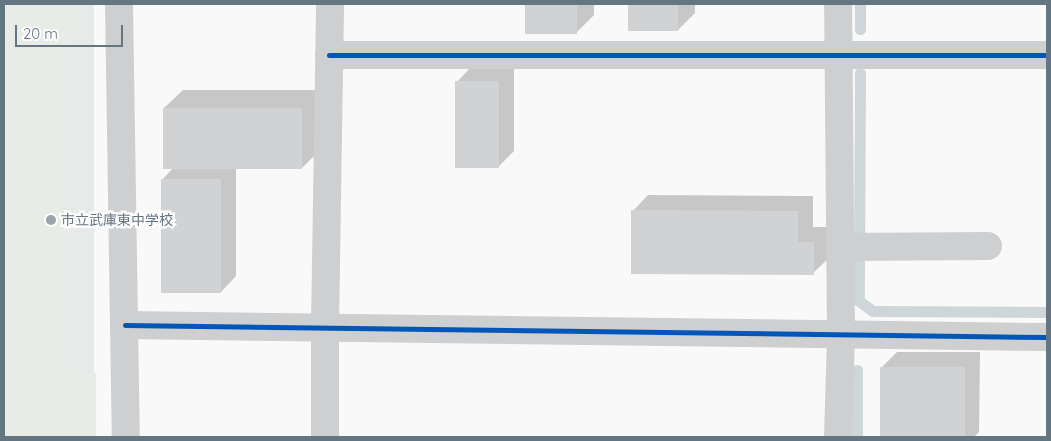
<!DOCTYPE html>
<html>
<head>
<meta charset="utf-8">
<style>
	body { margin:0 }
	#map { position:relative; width:1051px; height:441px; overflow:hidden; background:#f9f9f9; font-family:Quicksand,"Noto Sans JP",sans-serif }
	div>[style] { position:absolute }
	.built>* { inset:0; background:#e8e9e9; transform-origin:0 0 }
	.green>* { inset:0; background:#e8ebe6 }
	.shadow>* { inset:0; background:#0003 }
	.stream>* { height:11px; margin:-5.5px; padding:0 5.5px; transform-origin:5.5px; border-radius:5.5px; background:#ced6d9 }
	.building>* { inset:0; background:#d0d2d3; transform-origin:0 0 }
	.minor>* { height:28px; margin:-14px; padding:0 14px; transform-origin:14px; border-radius:14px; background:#cecfd0 }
	.cycleway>* { height:5px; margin:-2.5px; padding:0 2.5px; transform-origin:2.5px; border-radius:2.5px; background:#0057b8 }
	.dots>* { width:14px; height:14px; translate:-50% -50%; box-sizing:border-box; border:2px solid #fff; border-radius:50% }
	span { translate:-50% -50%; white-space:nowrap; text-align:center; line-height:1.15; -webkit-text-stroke:5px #fff; paint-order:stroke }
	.poi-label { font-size:14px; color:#657683 }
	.left { translate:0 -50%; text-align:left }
	.frame { position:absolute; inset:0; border:5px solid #657683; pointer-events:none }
	.scale { position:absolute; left:15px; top:25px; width:108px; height:22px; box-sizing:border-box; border:2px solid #657683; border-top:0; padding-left:6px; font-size:15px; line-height:18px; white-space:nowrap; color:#657683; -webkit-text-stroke:4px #fff; paint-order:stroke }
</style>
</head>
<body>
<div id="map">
	<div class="built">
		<div style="left:4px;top:4px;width:90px;height:433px"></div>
	</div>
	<div class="green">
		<div style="clip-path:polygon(4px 4px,71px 4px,63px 372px,96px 373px,96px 437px,4px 437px)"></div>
	</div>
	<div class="shadow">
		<div style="clip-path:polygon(526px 4px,594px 4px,594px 15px,576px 33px,526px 33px)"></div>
		<div style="clip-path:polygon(629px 4px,695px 4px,695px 13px,678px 30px,629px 30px)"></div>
		<div style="clip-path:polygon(472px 66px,514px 66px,514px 151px,498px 167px,457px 82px)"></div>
		<div style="clip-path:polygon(183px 90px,320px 90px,320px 150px,301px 169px,236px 169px,236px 276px,221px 292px,162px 180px,173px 168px,164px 108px)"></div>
		<div style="clip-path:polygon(648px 195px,813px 196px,813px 227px,829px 227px,829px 258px,813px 273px,633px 211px)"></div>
		<div style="clip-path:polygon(897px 352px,980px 352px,979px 432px,974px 437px,881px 437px,882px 367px)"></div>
	</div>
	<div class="stream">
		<div style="left:860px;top:29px;width:25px;rotate:-90deg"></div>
		<div style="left:860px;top:73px;width:228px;rotate:90.3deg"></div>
		<div style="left:859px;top:301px;width:17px;rotate:36deg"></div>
		<div style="left:873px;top:311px;width:174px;rotate:0.3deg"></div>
		<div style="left:857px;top:437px;width:67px;rotate:-90deg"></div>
	</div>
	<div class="building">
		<div style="left:525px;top:4px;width:52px;height:30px"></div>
		<div style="left:628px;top:4px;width:50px;height:27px"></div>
		<div style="left:455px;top:81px;width:44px;height:87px"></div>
		<div style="left:163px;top:108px;width:139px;height:61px"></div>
		<div style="left:161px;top:179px;width:60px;height:114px"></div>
		<div style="clip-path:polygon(631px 210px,798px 211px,798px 242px,814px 242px,814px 275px,631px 274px)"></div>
		<div style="left:880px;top:367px;width:85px;height:70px"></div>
	</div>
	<div class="minor">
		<div style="left:119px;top:4px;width:433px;rotate:89.1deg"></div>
		<div style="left:329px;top:55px;width:718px"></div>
		<div style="left:840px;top:247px;width:148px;rotate:-0.4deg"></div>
		<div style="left:125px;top:325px;width:922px;rotate:0.75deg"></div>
		<div style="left:325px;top:437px;width:110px;rotate:-90deg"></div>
		<div style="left:325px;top:327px;width:323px;rotate:-89.1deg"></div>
		<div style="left:838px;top:437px;width:102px;rotate:-88.3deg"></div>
		<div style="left:841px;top:335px;width:331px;rotate:-90.5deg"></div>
	</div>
	<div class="cycleway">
		<div style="left:329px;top:55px;width:718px"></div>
		<div style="left:125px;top:325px;width:922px;rotate:0.75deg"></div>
	</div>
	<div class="dots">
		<div style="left:51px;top:220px;background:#99a4ac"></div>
	</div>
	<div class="poi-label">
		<span class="left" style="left:61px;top:220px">市立武庫東中学校</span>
	</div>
	<div class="frame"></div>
	<div class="scale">20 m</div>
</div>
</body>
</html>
